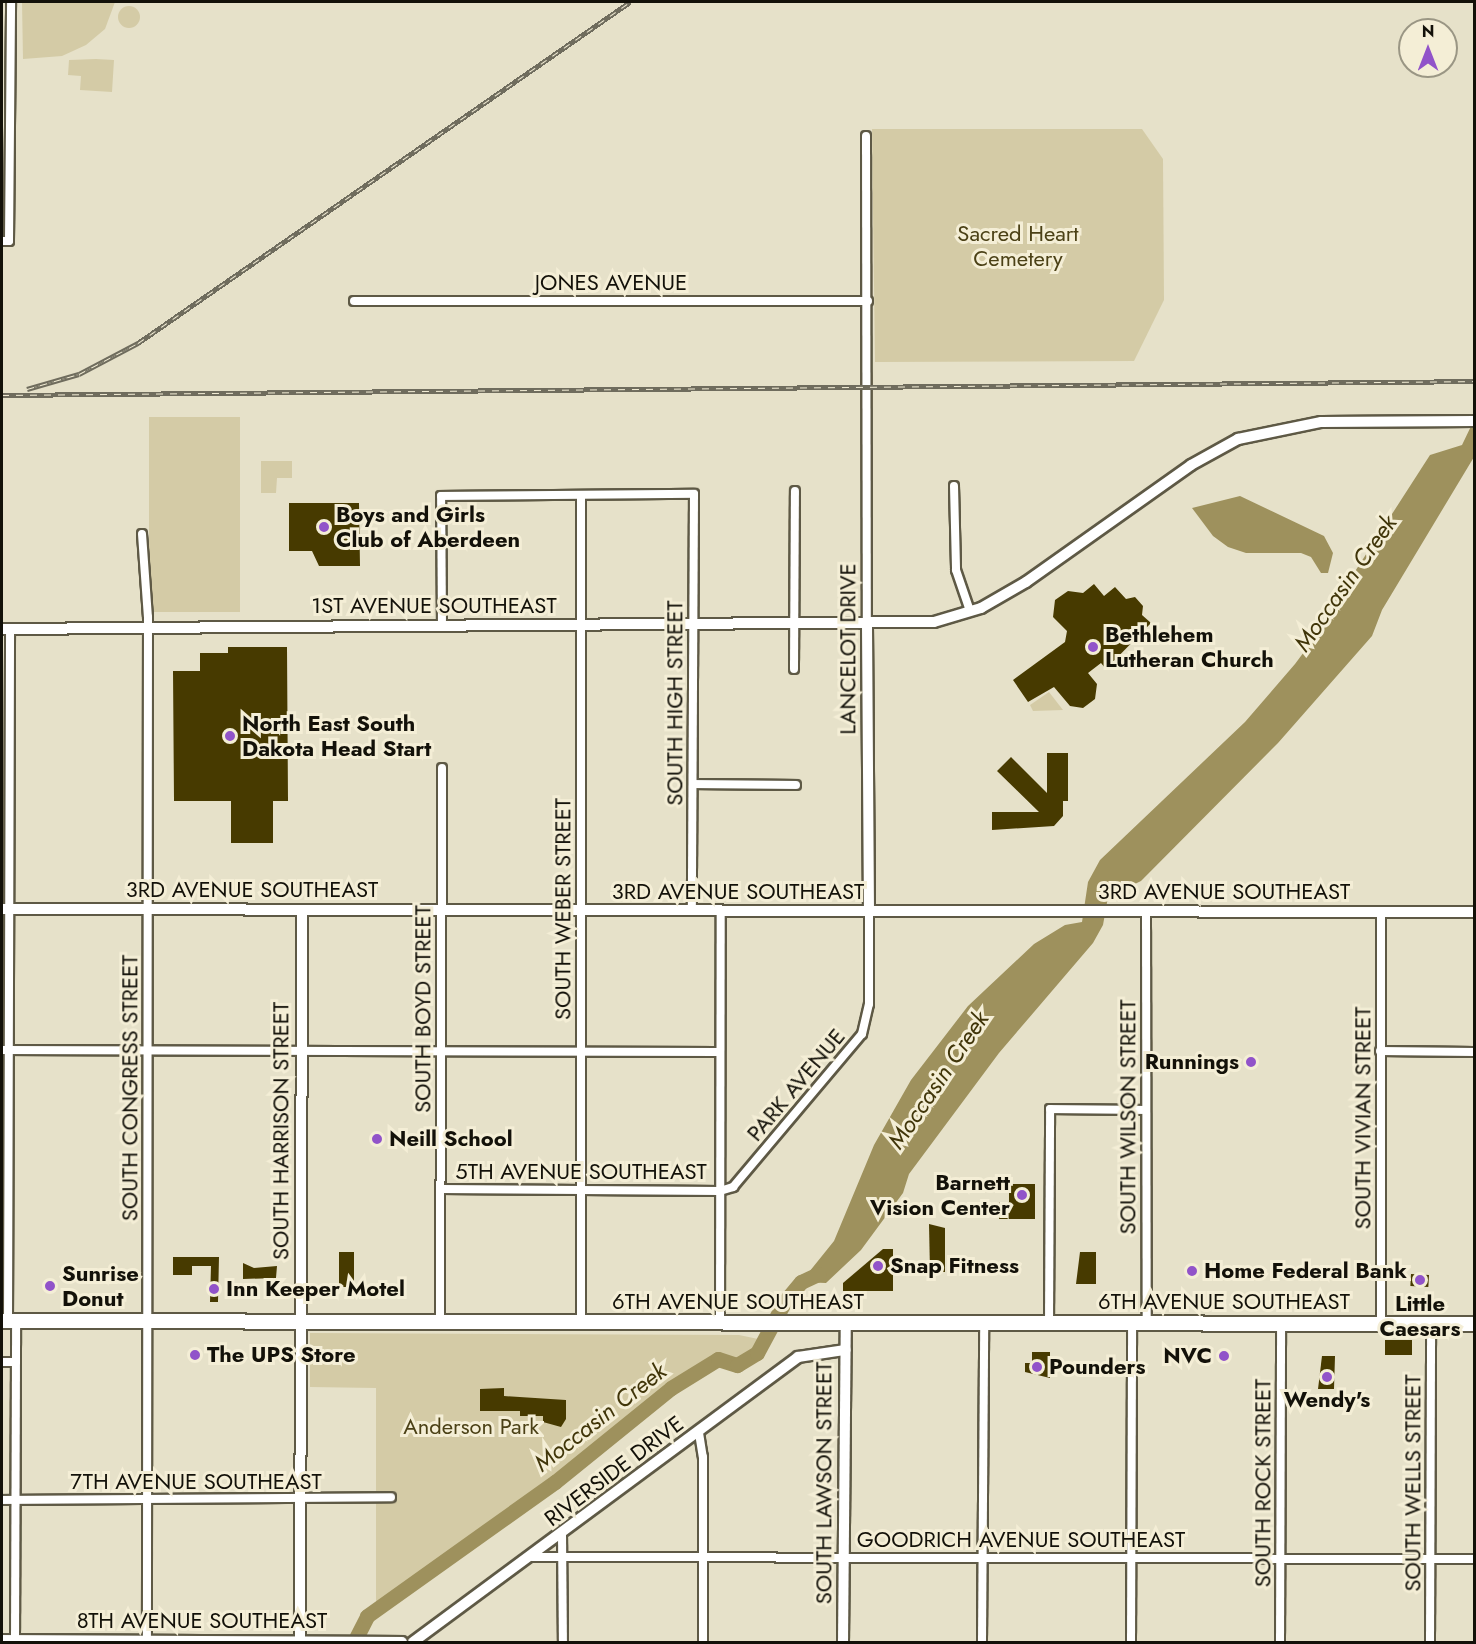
<!DOCTYPE html>
<html>
<head>
<meta charset="utf-8">
<style>
	body { margin:0 }
	#map { position:relative; width:1476px; height:1644px; overflow:hidden; background:#e6e1c9; font-family:Jost,sans-serif }
	div>[style] { position:absolute }
	.green>* { inset:0; background:#d4cba6; transform-origin:0 0 }
	.round { border-radius:50% }
	.water>* { inset:0; background:#9e915d }
	.river>* { height:15px; margin:-7.5px; padding:0 7.5px; transform-origin:7.5px; border-radius:7.5px; background:#9e915d }
	.building>* { inset:0; background:#473a00; transform-origin:0 0 }
	.roads { filter:drop-shadow(2px 0 #5e5945) drop-shadow(-2px 0 #5e5945) drop-shadow(0 2px #5e5945) drop-shadow(0 -2px #5e5945) }
	.minor>* { height:8px; margin:-4px; padding:0 4px; transform-origin:4px; border-radius:4px; background:#fff }
	.tertiary>* { height:10px; margin:-5px; padding:0 5px; transform-origin:5px; border-radius:5px; background:#fff }
	.trunk>* { height:14px; margin:-7px; padding:0 7px; transform-origin:7px; border-radius:7px; background:#fff }
	.rail>* { height:4.5px; margin-top:-2.25px; transform-origin:0; background:repeating-linear-gradient(90deg,#f4eed6 0 7px,#6f6c5d 0 14px); box-sizing:border-box; border-block:2px solid #6f6c5d }
	.dots>* { width:16px; height:16px; translate:-50% -50%; box-sizing:border-box; border:3px solid #f4eed6; border-radius:50% }
	span { translate:-50% -50%; white-space:nowrap; text-align:center; line-height:1.15; -webkit-text-stroke:6px #f4eed6; paint-order:stroke }
	.park-label { font-size:22px; color:#4b4116 }
	.street-label { font-size:22px; color:#131109 }
	.poi-label { font-size:22px; color:#131109; font-weight:700 }
	.left { translate:0 -50%; text-align:left }
	.right { translate:-100% -50%; text-align:right }
	.water-label { font-size:24px; color:#403509; font-style:italic }
	.frame { position:absolute; inset:0; border:3px solid #131109; pointer-events:none }
	.north { position:absolute; left:1398px; top:18px; width:60px; height:60px; box-sizing:border-box; background:#f4eed6; border:2px solid #9a9684; border-radius:50%; rotate:0deg; font-size:16px; font-weight:700; line-height:24px; text-align:center; color:#131109 }
	.north::after { content:''; display:block; margin:auto; width:21px; height:27px; background:#9153c9; clip-path:polygon(50% 0,100% 100%,50% 72%,0 100%) }
</style>
</head>
<body>
<div id="map">
	<div class="green">
		<div style="clip-path:polygon(22px 2px,115px 2px,105px 29px,86px 45px,62px 56px,23px 59px)"></div>
		<div class="round" style="left:118px;top:6px;width:22px;height:22px"></div>
		<div style="clip-path:polygon(96px 59px,114px 60px,112px 92px,80px 90px,81px 76px,68px 75px,69px 60px)"></div>
		<div style="clip-path:polygon(872px 129px,1142px 129px,1163px 159px,1164px 300px,1134px 361px,875px 362px)"></div>
		<div style="left:240px;top:417px;width:195px;height:91px;rotate:90deg"></div>
		<div style="clip-path:polygon(261px 461px,292px 461px,292px 478px,277px 478px,276px 493px,261px 493px)"></div>
		<div style="clip-path:polygon(1049px 692px,1063px 710px,1033px 711px,1030px 705px)"></div>
		<div style="clip-path:polygon(310px 1333px,739px 1335px,763px 1340px,757px 1353px,737px 1365px,718px 1359px,671px 1388px,555px 1482px,376px 1610px,376px 1388px,310px 1387px)"></div>
	</div>
	<div class="water">
		<div style="clip-path:polygon(1474px 420px,1474px 457px,1382px 610px,1372px 636px,1278px 743px,1141px 881px,1108px 897px,1103px 925px,1093px 943px,999px 1053px,909px 1174px,903px 1193px,861px 1250px,826px 1283px,801px 1282px,834px 1241px,874px 1145px,911px 1080px,968px 1006px,1034px 944px,1065px 925px,1082px 922px,1088px 882px,1100px 860px,1245px 722px,1295px 664px,1327px 621px,1343px 579px,1348px 580px,1354px 573px,1430px 455px,1462px 445px)"></div>
		<div style="clip-path:polygon(1240px 496px,1324px 536px,1333px 553px,1328px 573px,1321px 573px,1311px 557px,1301px 553px,1246px 553px,1228px 547px,1213px 536px,1192px 508px)"></div>
	</div>
	<div class="river">
		<div style="left:354px;top:1642px;width:29px;rotate:-63deg"></div>
		<div style="left:367px;top:1616px;width:231px;rotate:-35.5deg"></div>
		<div style="left:555px;top:1482px;width:149px;rotate:-39deg"></div>
		<div style="left:671px;top:1388px;width:55px;rotate:-31.7deg"></div>
		<div style="left:718px;top:1359px;width:20px;rotate:18deg"></div>
		<div style="left:737px;top:1365px;width:23px;rotate:-31deg"></div>
		<div style="left:757px;top:1353px;width:59px;rotate:-61.7deg"></div>
		<div style="left:785px;top:1301px;width:25px;rotate:-50deg"></div>
		<div style="left:801px;top:1282px;width:19px;rotate:-25deg"></div>
	</div>
	<div class="building">
		<div style="clip-path:polygon(289px 503px,359px 503px,360px 566px,319px 566px,312px 551px,289px 551px)"></div>
		<div style="clip-path:polygon(1094px 584px,1104px 596px,1115px 587px,1126px 599px,1135px 597px,1143px 606px,1142px 615px,1151px 623px,1106px 669px,1101px 663px,1088px 673px,1097px 684px,1095px 699px,1083px 708px,1070px 706px,1054px 687px,1028px 702px,1013px 680px,1065px 642px,1067px 631px,1053px 617px,1055px 600px,1068px 591px,1083px 593px)"></div>
		<div style="clip-path:polygon(228px 647px,287px 647px,288px 801px,273px 801px,273px 843px,231px 843px,231px 801px,174px 801px,173px 671px,200px 671px,200px 653px,228px 653px)"></div>
		<div style="clip-path:polygon(1047px 753px,1068px 753px,1068px 801px,1063px 801px,1063px 816px,1054px 826px,992px 830px,992px 812px,1039px 812px,997px 771px,1011px 757px,1047px 793px)"></div>
		<div style="clip-path:polygon(1009px 1184px,1035px 1184px,1035px 1219px,999px 1219px,999px 1202px,1009px 1202px)"></div>
		<div style="clip-path:polygon(929px 1224px,945px 1228px,945px 1272px,930px 1272px)"></div>
		<div style="clip-path:polygon(883px 1249px,893px 1249px,893px 1291px,843px 1291px,843px 1283px)"></div>
		<div style="left:339px;top:1252px;width:15px;height:35px"></div>
		<div style="clip-path:polygon(1080px 1252px,1096px 1252px,1096px 1284px,1076px 1284px)"></div>
		<div style="clip-path:polygon(173px 1257px,219px 1257px,218px 1302px,210px 1302px,211px 1266px,192px 1266px,192px 1275px,173px 1275px)"></div>
		<div style="clip-path:polygon(243px 1263px,254px 1268px,277px 1266px,276px 1278px,243px 1279px)"></div>
		<div style="left:1411px;top:1274px;width:18px;height:12px;rotate:3deg"></div>
		<div style="left:1385px;top:1340px;width:27px;height:15px"></div>
		<div style="clip-path:polygon(1032px 1352px,1050px 1352px,1050px 1378px,1025px 1372px,1025px 1363px,1032px 1363px)"></div>
		<div style="clip-path:polygon(1322px 1356px,1335px 1356px,1334px 1389px,1318px 1389px)"></div>
		<div style="clip-path:polygon(504px 1388px,504px 1396px,566px 1400px,566px 1419px,561px 1427px,543px 1422px,543px 1416px,520px 1416px,520px 1411px,480px 1411px,480px 1389px)"></div>
	</div>
	<div class="roads">
		<div class="minor">
			<div style="left:866px;top:136px;width:490px;rotate:89.9deg"></div>
			<div style="left:2px;top:241px;width:7px"></div>
			<div style="left:9px;top:241px;width:239px;rotate:-89.5deg"></div>
			<div style="left:354px;top:301px;width:514px"></div>
			<div style="left:954px;top:486px;width:84px;rotate:88.6deg"></div>
			<div style="left:956px;top:570px;width:43px;rotate:71.1deg"></div>
			<div style="left:142px;top:534px;width:83px;rotate:85.9deg"></div>
			<div style="left:148px;top:617px;width:1025px;rotate:90.06deg"></div>
			<div style="left:442px;top:625px;width:129px;rotate:-90.4deg"></div>
			<div style="left:441px;top:496px;width:253px;rotate:-0.5deg"></div>
			<div style="left:694px;top:494px;width:417px;rotate:90.3deg"></div>
			<div style="left:794px;top:669px;width:178px;rotate:-89.7deg"></div>
			<div style="left:693px;top:784px;width:103px;rotate:0.6deg"></div>
			<div style="left:1146px;top:911px;width:412px;rotate:89.9deg"></div>
			<div style="left:1381px;top:912px;width:412px;rotate:90deg"></div>
			<div style="left:2px;top:1050px;width:718px;rotate:0.16deg"></div>
			<div style="left:1380px;top:1051px;width:94px;rotate:0.6deg"></div>
			<div style="left:441px;top:1189px;width:279px;rotate:0.4deg"></div>
			<div style="left:720px;top:1191px;width:14px;rotate:-17deg"></div>
			<div style="left:733px;top:1187px;width:200px;rotate:-49.9deg"></div>
			<div style="left:862px;top:1034px;width:31px;rotate:-77deg"></div>
			<div style="left:869px;top:1004px;width:92px;rotate:-90deg"></div>
			<div style="left:8px;top:1321px;width:692px;rotate:-89.83deg"></div>
			<div style="left:440px;top:1322px;width:554px;rotate:-89.79deg"></div>
			<div style="left:581px;top:1322px;width:827px;rotate:-90deg"></div>
			<div style="left:720px;top:1322px;width:410px;rotate:-89.9deg"></div>
			<div style="left:1049px;top:1323px;width:214px;rotate:-89.7deg"></div>
			<div style="left:1050px;top:1109px;width:96px;rotate:0.6deg"></div>
			<div style="left:2px;top:1362px;width:14px"></div>
			<div style="left:699px;top:1433px;width:24px;rotate:81deg"></div>
			<div style="left:703px;top:1457px;width:185px;rotate:90deg"></div>
			<div style="left:2px;top:1500px;width:389px;rotate:-0.4deg"></div>
			<div style="left:562px;top:1534px;width:108px;rotate:89.5deg"></div>
			<div style="left:532px;top:1557px;width:942px;rotate:0.12deg"></div>
			<div style="left:15px;top:1642px;width:321px;rotate:-89.8deg"></div>
			<div style="left:982px;top:1642px;width:319px;rotate:-89.6deg"></div>
			<div style="left:1131px;top:1642px;width:319px;rotate:-89.8deg"></div>
			<div style="left:1280px;top:1642px;width:319px;rotate:-89.8deg"></div>
			<div style="left:1430px;top:1642px;width:318px;rotate:-89.8deg"></div>
		</div>
		<div class="tertiary">
			<div style="left:867px;top:626px;width:286px;rotate:89.6deg"></div>
			<div style="left:2px;top:629px;width:932px;rotate:-0.43deg"></div>
			<div style="left:934px;top:622px;width:49px;rotate:-16.6deg"></div>
			<div style="left:981px;top:608px;width:52px;rotate:-30deg"></div>
			<div style="left:1026px;top:582px;width:202px;rotate:-35.3deg"></div>
			<div style="left:1191px;top:465px;width:54px;rotate:-29deg"></div>
			<div style="left:1238px;top:439px;width:85px;rotate:-11.6deg"></div>
			<div style="left:1321px;top:422px;width:153px;rotate:-0.4deg"></div>
			<div style="left:2px;top:909px;width:1472px;rotate:0.12deg"></div>
			<div style="left:2px;top:1640px;width:400px;rotate:0.3deg"></div>
			<div style="left:300px;top:1640px;width:730px;rotate:-89.84deg"></div>
			<div style="left:413px;top:1642px;width:479px;rotate:-36.5deg"></div>
			<div style="left:798px;top:1357px;width:48px;rotate:-8.5deg"></div>
			<div style="left:843px;top:1642px;width:319px;rotate:-89.5deg"></div>
		</div>
		<div class="trunk">
			<div style="left:2px;top:1321px;width:1472px;rotate:0.12deg"></div>
		</div>
	</div>
	<div class="rail">
		<div style="left:27px;top:389px;width:54px;rotate:-16.1deg"></div>
		<div style="left:79px;top:374px;width:67px;rotate:-27.7deg"></div>
		<div style="left:138px;top:343px;width:599px;rotate:-34.73deg"></div>
		<div style="left:2px;top:395px;width:1472px;rotate:-0.54deg"></div>
	</div>
	<div class="dots">
		<div style="left:324px;top:527px;background:#9153c9"></div>
		<div style="left:1093px;top:647px;background:#9153c9"></div>
		<div style="left:230px;top:736px;background:#9153c9"></div>
		<div style="left:1251px;top:1062px;background:#9153c9"></div>
		<div style="left:377px;top:1139px;background:#9153c9"></div>
		<div style="left:1022px;top:1195px;background:#9153c9"></div>
		<div style="left:878px;top:1266px;background:#9153c9"></div>
		<div style="left:1192px;top:1271px;background:#9153c9"></div>
		<div style="left:1420px;top:1280px;background:#9153c9"></div>
		<div style="left:50px;top:1286px;background:#9153c9"></div>
		<div style="left:214px;top:1289px;background:#9153c9"></div>
		<div style="left:195px;top:1355px;background:#9153c9"></div>
		<div style="left:1224px;top:1356px;background:#9153c9"></div>
		<div style="left:1037px;top:1367px;background:#9153c9"></div>
		<div style="left:1327px;top:1377px;background:#9153c9"></div>
	</div>
	<div class="park-label">
		<span style="left:1018px;top:246px">Sacred Heart<br>Cemetery</span>
		<span style="left:471px;top:1427px">Anderson Park</span>
	</div>
	<div class="street-label">
		<span style="left:611px;top:283px">JONES AVENUE</span>
		<span style="left:434px;top:606px">1ST AVENUE SOUTHEAST</span>
		<span style="left:848px;top:649px;rotate:-90deg">LANCELOT DRIVE</span>
		<span style="left:675px;top:703px;rotate:-90deg">SOUTH HIGH STREET</span>
		<span style="left:252px;top:890px">3RD AVENUE SOUTHEAST</span>
		<span style="left:738px;top:892px">3RD AVENUE SOUTHEAST</span>
		<span style="left:1224px;top:892px">3RD AVENUE SOUTHEAST</span>
		<span style="left:563px;top:909px;rotate:-90deg">SOUTH WEBER STREET</span>
		<span style="left:423px;top:1009px;rotate:-90deg">SOUTH BOYD STREET</span>
		<span style="left:796px;top:1085px;rotate:-50deg">PARK AVENUE</span>
		<span style="left:130px;top:1088px;rotate:-90deg">SOUTH CONGRESS STREET</span>
		<span style="left:1128px;top:1117px;rotate:-90deg">SOUTH WILSON STREET</span>
		<span style="left:1363px;top:1118px;rotate:-90deg">SOUTH VIVIAN STREET</span>
		<span style="left:281px;top:1131px;rotate:-90deg">SOUTH HARRISON STREET</span>
		<span style="left:581px;top:1172px">5TH AVENUE SOUTHEAST</span>
		<span style="left:738px;top:1302px">6TH AVENUE SOUTHEAST</span>
		<span style="left:1224px;top:1302px">6TH AVENUE SOUTHEAST</span>
		<span style="left:614px;top:1471px;rotate:-37deg">RIVERSIDE DRIVE</span>
		<span style="left:196px;top:1482px">7TH AVENUE SOUTHEAST</span>
		<span style="left:824px;top:1483px;rotate:-90deg">SOUTH LAWSON STREET</span>
		<span style="left:1263px;top:1483px;rotate:-90deg">SOUTH ROCK STREET</span>
		<span style="left:1413px;top:1483px;rotate:-90deg">SOUTH WELLS STREET</span>
		<span style="left:1021px;top:1540px">GOODRICH AVENUE SOUTHEAST</span>
		<span style="left:202px;top:1621px">8TH AVENUE SOUTHEAST</span>
	</div>
	<div class="poi-label">
		<span class="left" style="left:336px;top:527px">Boys and Girls<br>Club of Aberdeen</span>
		<span class="left" style="left:1105px;top:647px">Bethlehem<br>Lutheran Church</span>
		<span class="left" style="left:242px;top:736px">North East South<br>Dakota Head Start</span>
		<span class="right" style="left:1239px;top:1062px">Runnings</span>
		<span class="left" style="left:389px;top:1139px">Neill School</span>
		<span class="right" style="left:1010px;top:1195px">Barnett<br>Vision Center</span>
		<span class="left" style="left:890px;top:1266px">Snap Fitness</span>
		<span class="left" style="left:1204px;top:1271px">Home Federal Bank</span>
		<span class="left" style="left:62px;top:1286px">Sunrise<br>Donut</span>
		<span class="left" style="left:226px;top:1289px">Inn Keeper Motel</span>
		<span style="left:1420px;top:1316px">Little<br>Caesars</span>
		<span class="left" style="left:207px;top:1355px">The UPS Store</span>
		<span class="right" style="left:1212px;top:1356px">NVC</span>
		<span class="left" style="left:1049px;top:1367px">Pounders</span>
		<span style="left:1327px;top:1400px">Wendy's</span>
	</div>
	<div class="water-label">
		<span style="left:1345px;top:583px;rotate:-55deg">Moccasin Creek</span>
		<span style="left:938px;top:1080px;rotate:-56deg">Moccasin Creek</span>
		<span style="left:600px;top:1417px;rotate:-38deg">Moccasin Creek</span>
	</div>
	<div class="frame"></div>
	<div class="north">N</div>
</div>
</body>
</html>
